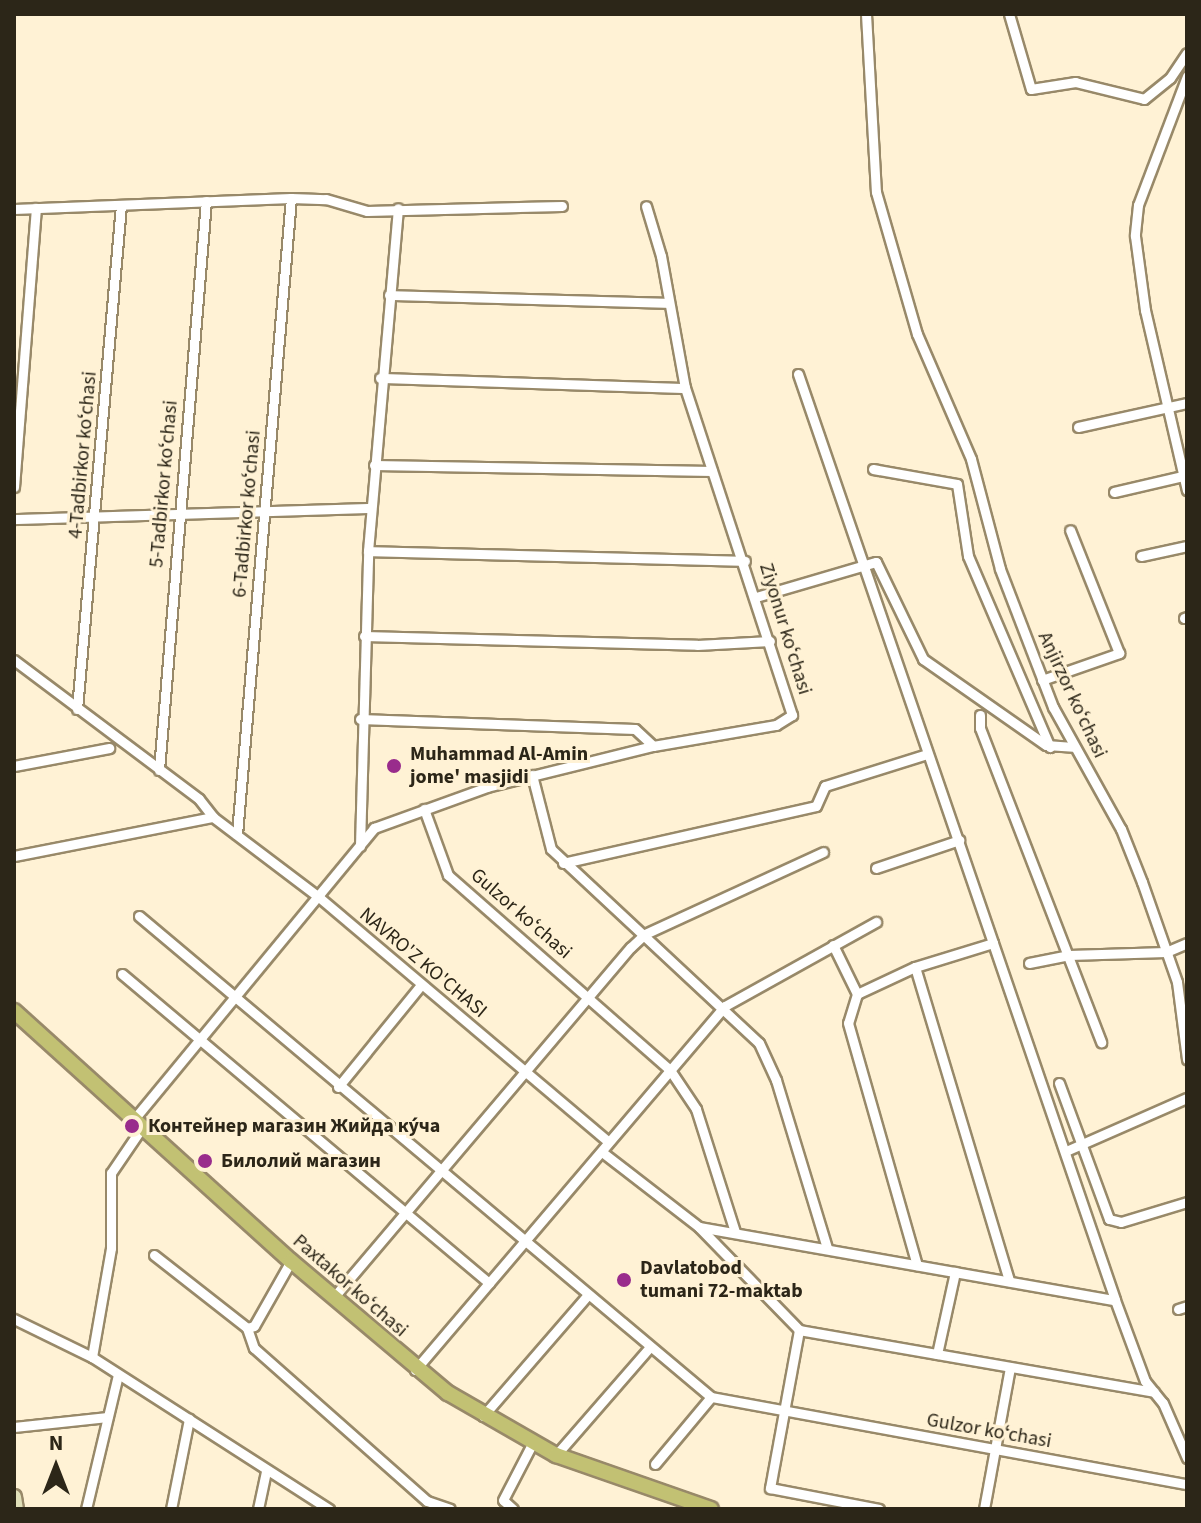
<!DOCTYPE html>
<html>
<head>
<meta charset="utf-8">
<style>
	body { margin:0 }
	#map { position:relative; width:1201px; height:1523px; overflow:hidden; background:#fff2d5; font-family:"Source Sans 3",sans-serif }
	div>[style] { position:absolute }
	.roads { filter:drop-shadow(2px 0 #988969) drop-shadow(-2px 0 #988969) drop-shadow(0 2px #988969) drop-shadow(0 -2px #988969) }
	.minor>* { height:9px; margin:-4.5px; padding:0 4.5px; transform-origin:4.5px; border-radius:4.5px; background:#fff }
	.secondary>* { height:14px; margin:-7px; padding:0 7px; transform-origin:7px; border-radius:7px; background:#e1e0b9 }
	.primary>* { height:14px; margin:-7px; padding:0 7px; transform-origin:7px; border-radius:7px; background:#c2c173 }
	.dots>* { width:22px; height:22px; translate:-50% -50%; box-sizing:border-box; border:4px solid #fff2d5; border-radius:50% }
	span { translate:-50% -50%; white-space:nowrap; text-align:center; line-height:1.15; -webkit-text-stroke:6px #fff2d5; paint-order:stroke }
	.street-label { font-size:20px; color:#2c2618 }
	.poi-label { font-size:20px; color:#2c2618; font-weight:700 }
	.left { translate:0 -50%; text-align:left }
	.frame { position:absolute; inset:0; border:16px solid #2c2618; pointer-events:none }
	.north { position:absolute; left:16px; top:1427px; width:80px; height:80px; -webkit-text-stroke:6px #fff2d5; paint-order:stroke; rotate:0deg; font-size:22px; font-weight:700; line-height:32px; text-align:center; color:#2c2618 }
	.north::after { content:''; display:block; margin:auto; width:28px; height:36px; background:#2c2618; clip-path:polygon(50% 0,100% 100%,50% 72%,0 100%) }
</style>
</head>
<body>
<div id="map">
	<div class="roads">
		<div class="minor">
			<div style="left:866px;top:14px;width:178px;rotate:86.8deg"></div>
			<div style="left:876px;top:192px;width:148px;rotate:73.9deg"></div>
			<div style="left:917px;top:334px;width:136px;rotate:66.6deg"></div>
			<div style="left:971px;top:459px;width:114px;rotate:75.2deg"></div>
			<div style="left:1000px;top:569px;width:148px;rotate:69deg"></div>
			<div style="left:1053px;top:707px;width:140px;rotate:60.9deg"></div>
			<div style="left:1121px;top:829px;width:57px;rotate:68.4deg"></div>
			<div style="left:1142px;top:882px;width:106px;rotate:70.7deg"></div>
			<div style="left:1177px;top:982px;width:78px;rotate:82.6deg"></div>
			<div style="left:1009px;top:14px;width:78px;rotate:73.7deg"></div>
			<div style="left:1031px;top:89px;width:45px;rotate:-9deg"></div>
			<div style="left:1075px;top:82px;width:71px;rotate:13.8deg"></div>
			<div style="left:1144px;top:99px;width:33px;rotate:-39deg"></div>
			<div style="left:1170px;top:78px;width:30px;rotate:-56deg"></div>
			<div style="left:1187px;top:76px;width:138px;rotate:110.8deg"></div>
			<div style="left:1138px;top:205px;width:31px;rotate:96deg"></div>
			<div style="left:1135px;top:236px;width:75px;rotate:82.3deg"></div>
			<div style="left:1145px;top:310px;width:185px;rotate:76.9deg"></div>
			<div style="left:14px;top:209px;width:277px;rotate:-2.3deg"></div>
			<div style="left:291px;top:198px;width:35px;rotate:2deg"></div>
			<div style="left:326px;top:199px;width:43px;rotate:16.3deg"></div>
			<div style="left:367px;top:211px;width:195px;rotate:-1.5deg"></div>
			<div style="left:389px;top:295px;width:279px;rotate:1.6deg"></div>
			<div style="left:798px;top:374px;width:601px;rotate:71.08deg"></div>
			<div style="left:993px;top:943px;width:82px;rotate:162.9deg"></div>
			<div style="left:380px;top:378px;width:305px;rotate:1.9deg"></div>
			<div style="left:1078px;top:427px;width:112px;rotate:-12.4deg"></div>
			<div style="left:374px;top:465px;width:338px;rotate:1deg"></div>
			<div style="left:873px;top:469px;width:85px;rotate:10.1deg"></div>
			<div style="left:957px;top:484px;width:73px;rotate:81.3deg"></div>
			<div style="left:968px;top:556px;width:208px;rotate:66.8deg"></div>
			<div style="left:14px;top:487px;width:280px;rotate:-85.5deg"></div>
			<div style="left:1114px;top:492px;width:75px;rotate:-13.1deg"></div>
			<div style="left:14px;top:519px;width:357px;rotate:-1.8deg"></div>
			<div style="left:368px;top:551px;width:377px;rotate:1.5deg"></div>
			<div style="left:1141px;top:556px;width:47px;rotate:-12.3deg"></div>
			<div style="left:756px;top:597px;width:125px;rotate:-16.3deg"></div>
			<div style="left:876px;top:562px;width:108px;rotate:64.1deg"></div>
			<div style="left:923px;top:659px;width:150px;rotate:35deg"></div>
			<div style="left:1046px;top:745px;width:27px;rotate:4deg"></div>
			<div style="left:1184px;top:618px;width:3px;rotate:-18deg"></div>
			<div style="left:364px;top:636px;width:333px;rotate:1.5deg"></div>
			<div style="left:697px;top:645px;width:73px;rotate:-3.1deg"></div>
			<div style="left:14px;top:660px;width:231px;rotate:36.9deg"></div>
			<div style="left:199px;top:799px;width:23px;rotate:52deg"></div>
			<div style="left:213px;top:817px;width:134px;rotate:37.1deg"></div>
			<div style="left:320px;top:898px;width:377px;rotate:40.2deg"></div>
			<div style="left:1042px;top:680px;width:82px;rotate:-19.3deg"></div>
			<div style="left:1119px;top:653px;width:132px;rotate:-111.7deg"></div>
			<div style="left:77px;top:709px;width:506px;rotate:-85.01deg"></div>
			<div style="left:980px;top:715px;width:13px;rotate:90deg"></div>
			<div style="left:980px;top:728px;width:337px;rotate:68.9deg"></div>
			<div style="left:360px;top:719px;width:275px;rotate:2.1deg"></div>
			<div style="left:635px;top:729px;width:25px;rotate:43deg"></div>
			<div style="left:14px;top:766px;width:97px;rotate:-10.7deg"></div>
			<div style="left:159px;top:770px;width:571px;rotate:-85.28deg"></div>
			<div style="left:532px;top:775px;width:76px;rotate:75.6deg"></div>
			<div style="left:551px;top:849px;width:284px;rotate:43deg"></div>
			<div style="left:759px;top:1043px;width:41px;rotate:65.3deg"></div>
			<div style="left:776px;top:1080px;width:176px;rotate:73.1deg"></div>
			<div style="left:424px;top:809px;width:70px;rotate:70deg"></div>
			<div style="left:448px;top:875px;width:295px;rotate:41.3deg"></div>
			<div style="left:670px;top:1070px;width:47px;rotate:56.3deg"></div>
			<div style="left:696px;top:1109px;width:129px;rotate:72.4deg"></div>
			<div style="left:237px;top:834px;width:638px;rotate:-85.15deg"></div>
			<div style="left:360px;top:846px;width:295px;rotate:-88.4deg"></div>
			<div style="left:368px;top:551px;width:344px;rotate:-85deg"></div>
			<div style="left:14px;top:856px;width:203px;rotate:-11.1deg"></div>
			<div style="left:563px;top:863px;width:259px;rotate:-12.7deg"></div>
			<div style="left:816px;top:806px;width:22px;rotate:-66deg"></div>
			<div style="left:825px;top:786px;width:107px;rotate:-17.4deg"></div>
			<div style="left:876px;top:868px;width:88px;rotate:-18.6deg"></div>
			<div style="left:139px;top:916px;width:747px;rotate:40.06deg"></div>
			<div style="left:711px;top:1397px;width:484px;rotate:10.4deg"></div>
			<div style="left:993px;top:943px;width:377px;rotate:71.1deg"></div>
			<div style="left:833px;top:945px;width:55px;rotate:63.9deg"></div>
			<div style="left:857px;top:994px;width:30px;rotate:107deg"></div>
			<div style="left:848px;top:1023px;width:252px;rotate:74.1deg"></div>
			<div style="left:1029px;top:963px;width:41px;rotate:-11.3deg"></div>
			<div style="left:1069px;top:955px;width:97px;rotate:-1.8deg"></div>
			<div style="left:1166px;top:952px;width:23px;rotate:-23deg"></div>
			<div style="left:122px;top:974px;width:480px;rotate:40.1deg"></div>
			<div style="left:857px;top:994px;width:64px;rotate:-25deg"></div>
			<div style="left:915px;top:967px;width:328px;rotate:73.3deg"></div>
			<div style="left:1059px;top:1083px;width:145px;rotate:69.8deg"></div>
			<div style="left:1109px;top:1219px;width:12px;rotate:14deg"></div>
			<div style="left:1121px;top:1222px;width:69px;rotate:-16.9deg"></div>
			<div style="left:338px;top:1087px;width:132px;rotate:-50.9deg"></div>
			<div style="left:135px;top:1118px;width:376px;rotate:-50.5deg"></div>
			<div style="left:374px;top:828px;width:120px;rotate:-19.9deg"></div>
			<div style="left:487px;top:787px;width:171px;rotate:-13.9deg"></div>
			<div style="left:653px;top:746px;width:125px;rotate:-9.7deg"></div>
			<div style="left:776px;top:725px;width:19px;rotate:-32deg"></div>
			<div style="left:792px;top:715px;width:344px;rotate:-108.1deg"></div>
			<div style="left:685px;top:388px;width:134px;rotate:-100.3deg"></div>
			<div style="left:661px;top:256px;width:52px;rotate:-106.7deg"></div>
			<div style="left:1066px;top:1151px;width:132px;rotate:-23.7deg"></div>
			<div style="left:602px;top:1152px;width:123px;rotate:37.7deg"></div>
			<div style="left:699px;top:1227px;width:144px;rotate:45.8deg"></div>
			<div style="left:699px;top:1227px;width:422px;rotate:10deg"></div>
			<div style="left:1115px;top:1300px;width:86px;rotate:69.7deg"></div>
			<div style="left:1145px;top:1381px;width:28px;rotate:51deg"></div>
			<div style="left:1163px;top:1403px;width:60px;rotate:66.4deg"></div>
			<div style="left:154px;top:1255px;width:118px;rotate:38.1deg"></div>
			<div style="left:247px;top:1328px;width:7px;rotate:-16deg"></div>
			<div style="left:254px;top:1326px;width:75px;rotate:-60.4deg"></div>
			<div style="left:333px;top:1298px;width:460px;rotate:-49.7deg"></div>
			<div style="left:631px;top:947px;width:19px;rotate:-43deg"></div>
			<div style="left:645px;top:934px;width:196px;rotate:-24.7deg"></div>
			<div style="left:1178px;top:1309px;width:9px;rotate:-18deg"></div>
			<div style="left:14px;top:1319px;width:87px;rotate:26deg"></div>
			<div style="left:92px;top:1357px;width:282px;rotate:32.7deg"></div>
			<div style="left:247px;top:1328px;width:21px;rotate:71deg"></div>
			<div style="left:254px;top:1348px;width:231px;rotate:41.5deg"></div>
			<div style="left:427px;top:1501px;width:24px;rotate:19deg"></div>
			<div style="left:799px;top:1330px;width:360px;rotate:9.9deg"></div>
			<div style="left:799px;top:1330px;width:161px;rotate:100.4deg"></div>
			<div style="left:770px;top:1488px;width:111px;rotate:10.9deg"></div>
			<div style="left:937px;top:1354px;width:84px;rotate:-77.6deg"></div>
			<div style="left:92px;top:1357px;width:111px;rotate:-80.1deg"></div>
			<div style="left:111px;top:1248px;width:75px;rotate:-90deg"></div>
			<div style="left:111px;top:1173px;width:57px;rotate:-55.8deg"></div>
			<div style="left:415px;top:1370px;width:478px;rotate:-49.6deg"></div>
			<div style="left:725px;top:1006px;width:173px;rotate:-29.1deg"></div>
			<div style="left:483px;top:1416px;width:159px;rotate:-49.1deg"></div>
			<div style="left:14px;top:1427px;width:94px;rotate:-6.1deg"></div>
			<div style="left:556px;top:1455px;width:142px;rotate:-49deg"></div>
			<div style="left:655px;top:1464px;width:87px;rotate:-50.1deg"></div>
			<div style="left:86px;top:1509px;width:138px;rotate:-76.6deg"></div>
			<div style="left:171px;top:1509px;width:92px;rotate:-78.7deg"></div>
			<div style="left:258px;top:1509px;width:40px;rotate:-78deg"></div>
			<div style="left:513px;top:1509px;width:13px;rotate:-138deg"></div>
			<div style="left:503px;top:1500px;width:63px;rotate:-62.6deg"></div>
			<div style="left:984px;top:1509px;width:144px;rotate:-79.6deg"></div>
		</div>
		<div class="secondary">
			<div style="left:14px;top:1497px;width:12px;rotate:81deg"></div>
		</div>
		<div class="primary">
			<div style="left:14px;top:1011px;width:373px;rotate:42.1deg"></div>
			<div style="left:291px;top:1261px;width:205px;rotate:40.1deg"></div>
			<div style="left:448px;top:1393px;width:125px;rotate:29.9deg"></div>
			<div style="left:556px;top:1455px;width:164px;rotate:19.2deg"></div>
		</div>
	</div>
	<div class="dots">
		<div style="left:394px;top:766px;background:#992c8c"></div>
		<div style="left:132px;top:1126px;background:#992c8c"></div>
		<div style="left:205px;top:1161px;background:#992c8c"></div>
		<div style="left:624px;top:1280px;background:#992c8c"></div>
	</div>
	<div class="street-label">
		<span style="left:83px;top:455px;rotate:-85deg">4-Tadbirkor koʻchasi</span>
		<span style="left:164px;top:484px;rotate:-85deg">5-Tadbirkor koʻchasi</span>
		<span style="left:247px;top:514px;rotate:-85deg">6-Tadbirkor koʻchasi</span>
		<span style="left:785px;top:629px;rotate:73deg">Ziyonur koʻchasi</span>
		<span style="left:1072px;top:695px;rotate:65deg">Anjirzor koʻchasi</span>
		<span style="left:521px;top:914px;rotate:41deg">Gulzor koʻchasi</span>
		<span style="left:423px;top:963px;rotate:40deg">NAVRO'Z KO'CHASI</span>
		<span style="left:350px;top:1286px;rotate:41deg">Paxtakor koʻchasi</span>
		<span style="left:989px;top:1431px;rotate:10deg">Gulzor koʻchasi</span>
	</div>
	<div class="poi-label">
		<span class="left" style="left:410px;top:766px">Muhammad Al-Amin<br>jome' masjidi</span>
		<span class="left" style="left:148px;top:1126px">Контейнер магазин Жийда ку́ча</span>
		<span class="left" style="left:221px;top:1161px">Билолий магазин</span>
		<span class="left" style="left:640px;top:1280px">Davlatobod<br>tumani 72-maktab</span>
	</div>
	<div class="frame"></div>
	<div class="north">N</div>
</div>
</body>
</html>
